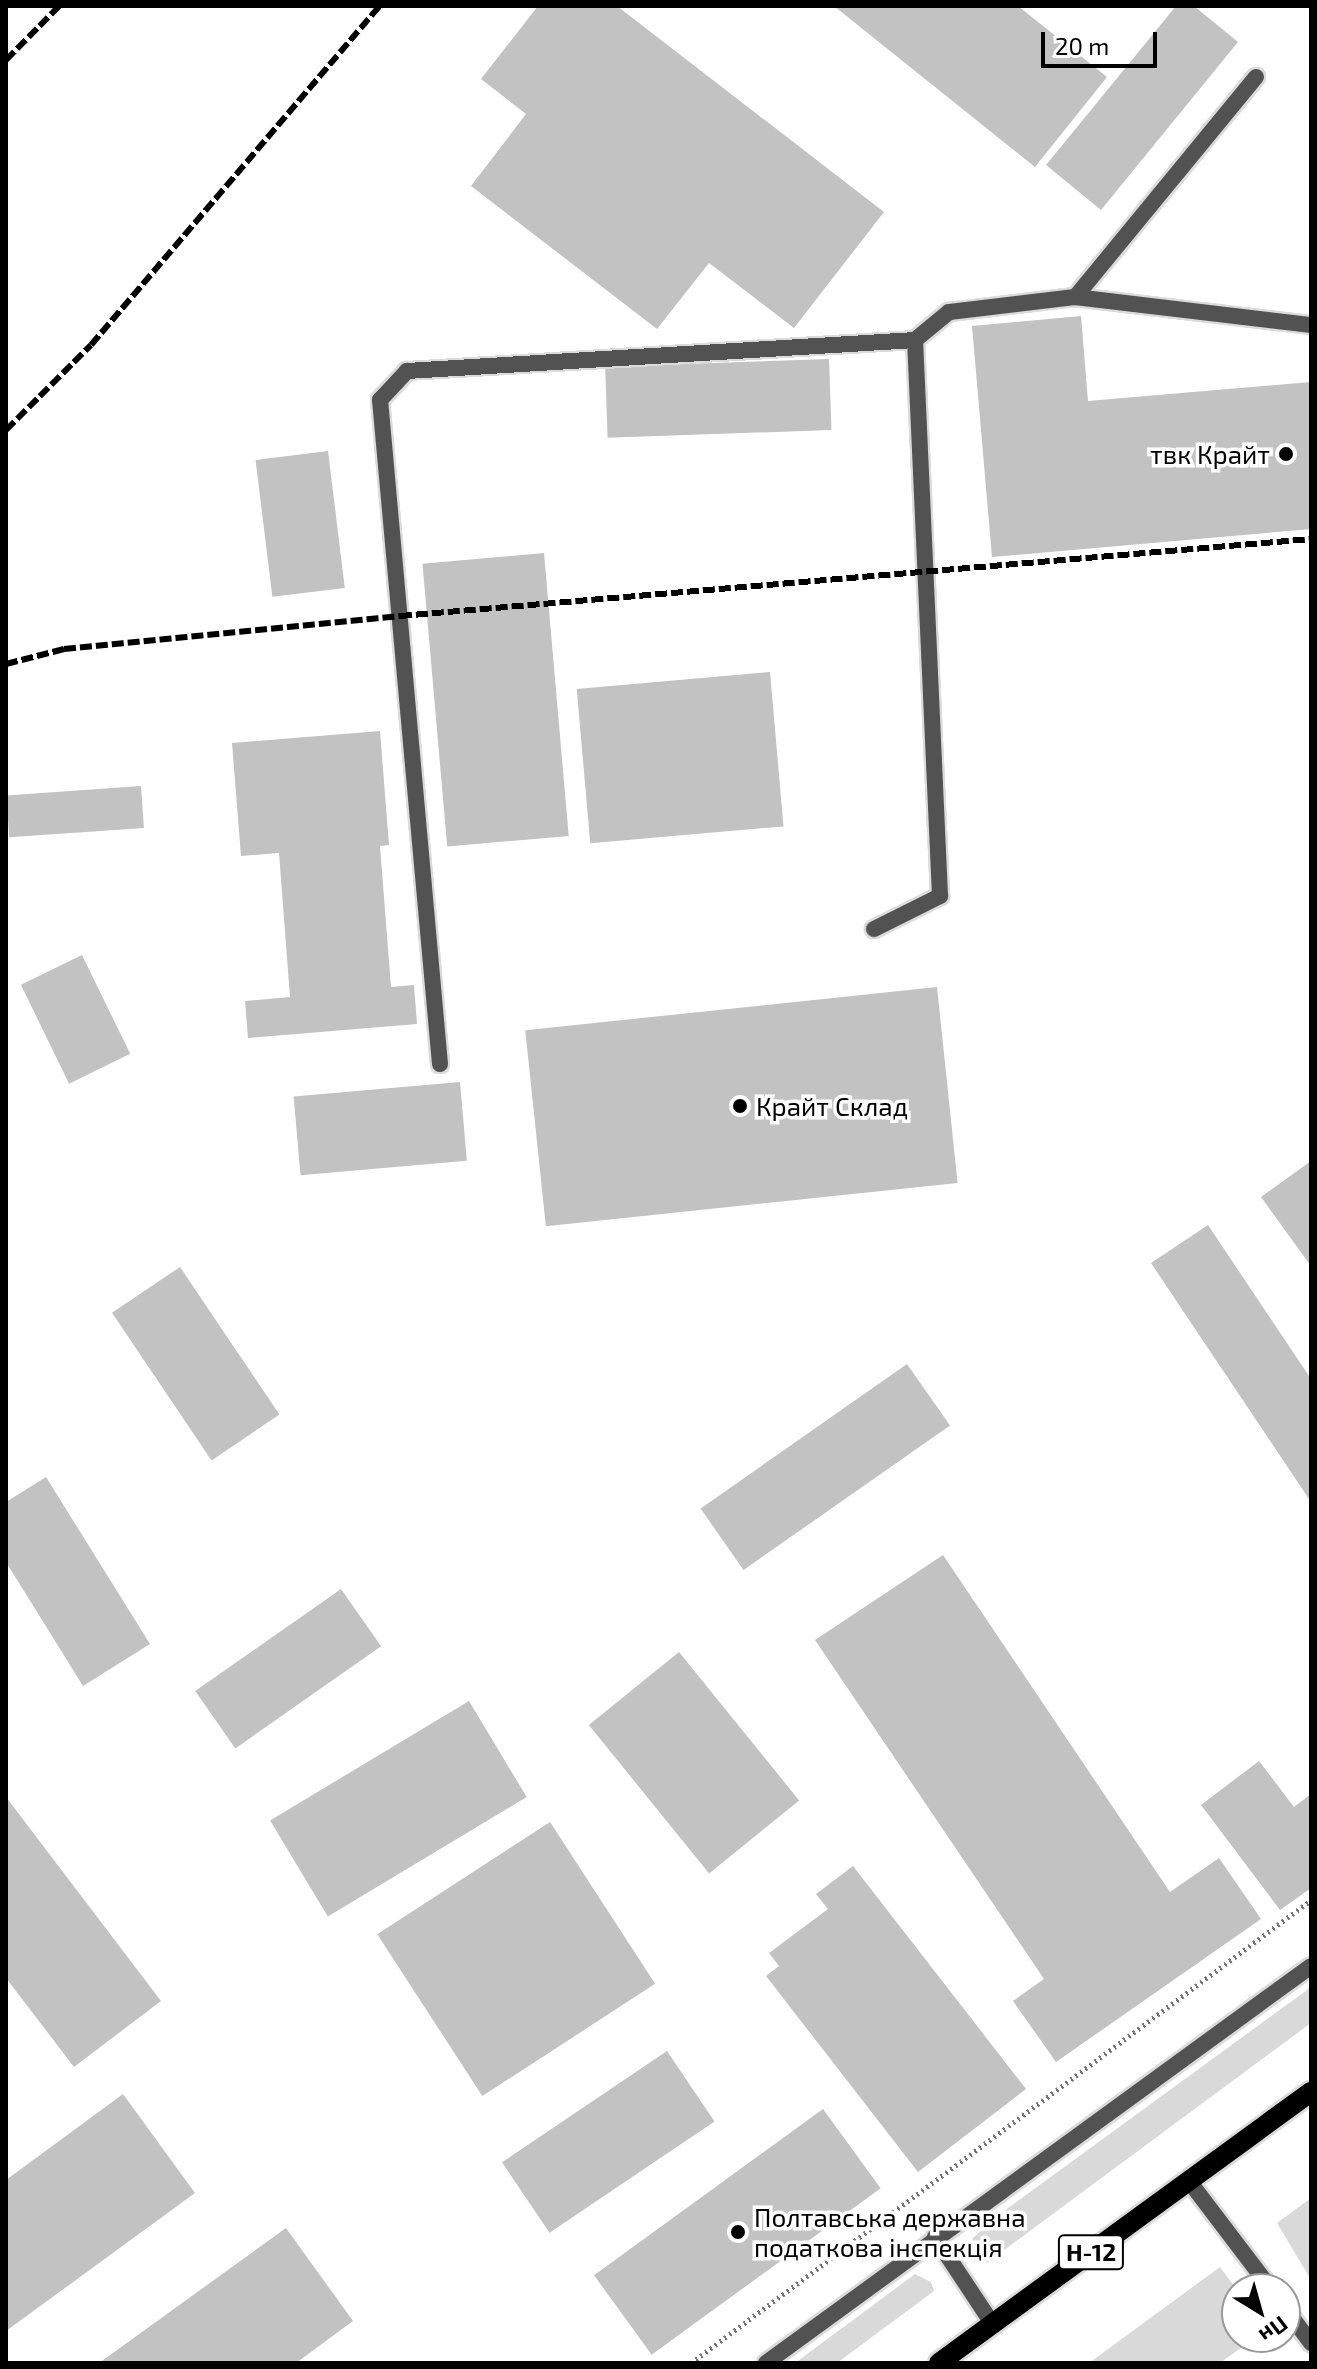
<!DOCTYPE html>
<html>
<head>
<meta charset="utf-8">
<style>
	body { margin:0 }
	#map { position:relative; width:1317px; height:2369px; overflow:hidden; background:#fff; font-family:"Exo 2",sans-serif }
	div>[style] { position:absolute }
	.green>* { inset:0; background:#d9d9d9 }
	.building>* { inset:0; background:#c2c2c2; transform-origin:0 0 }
	.path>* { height:5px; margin-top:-2.5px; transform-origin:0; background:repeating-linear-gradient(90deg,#747474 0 2px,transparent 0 6px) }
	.roads { filter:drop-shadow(2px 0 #dbdbdb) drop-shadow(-2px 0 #dbdbdb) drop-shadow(0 2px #dbdbdb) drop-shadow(0 -2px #dbdbdb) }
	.service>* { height:16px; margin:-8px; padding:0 8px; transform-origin:8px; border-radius:8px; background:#525252 }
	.primary>* { height:20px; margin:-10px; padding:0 10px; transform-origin:10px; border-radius:10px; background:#000 }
	.rail>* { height:6px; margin-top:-3px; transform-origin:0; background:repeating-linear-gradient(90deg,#000 0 12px,transparent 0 16px) }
	.dots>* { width:22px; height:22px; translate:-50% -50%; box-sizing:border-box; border:4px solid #fff; border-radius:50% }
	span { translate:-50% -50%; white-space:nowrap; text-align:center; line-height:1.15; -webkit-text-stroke:7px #fff; paint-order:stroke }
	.shield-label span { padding:2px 6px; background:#fff; border:2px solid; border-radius:6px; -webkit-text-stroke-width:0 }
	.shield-label { font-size:24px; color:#000; font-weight:700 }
	.poi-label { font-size:26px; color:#000 }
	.right { translate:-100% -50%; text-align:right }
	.left { translate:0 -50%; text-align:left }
	.frame { position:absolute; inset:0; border:8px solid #000; pointer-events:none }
	.north { position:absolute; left:1221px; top:2273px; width:80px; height:80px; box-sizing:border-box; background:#fff; border:2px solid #999; border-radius:50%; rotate:143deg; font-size:22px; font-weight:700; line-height:32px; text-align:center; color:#000 }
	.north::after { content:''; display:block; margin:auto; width:28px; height:36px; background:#000; clip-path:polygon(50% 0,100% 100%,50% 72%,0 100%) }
	.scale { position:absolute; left:1041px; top:32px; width:116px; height:36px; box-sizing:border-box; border:4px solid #000; border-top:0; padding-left:10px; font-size:24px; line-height:28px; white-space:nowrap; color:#000; -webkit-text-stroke:6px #fff; paint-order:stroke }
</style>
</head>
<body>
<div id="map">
	<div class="green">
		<div style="clip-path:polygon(1311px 1987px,1311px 2023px,988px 2262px,968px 2258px,973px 2238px,1000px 2214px)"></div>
		<div style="clip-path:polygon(1311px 2198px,1311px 2280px,1277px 2223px)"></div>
		<div style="clip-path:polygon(1220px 2267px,1237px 2290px,1237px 2337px,1256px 2337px,1220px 2363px,1089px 2363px)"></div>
		<div style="clip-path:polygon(915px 2274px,931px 2282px,934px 2291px,837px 2363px,795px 2363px)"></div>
	</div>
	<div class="building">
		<div style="clip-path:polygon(538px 6px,617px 6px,884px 212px,794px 328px,709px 263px,657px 329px,471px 186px,526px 114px,481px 79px)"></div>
		<div style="clip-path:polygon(834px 6px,1018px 6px,1107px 77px,1035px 167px)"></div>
		<div style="clip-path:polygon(1176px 6px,1194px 6px,1238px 42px,1101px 210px,1046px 165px)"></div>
		<div style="clip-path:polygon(1081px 316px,1088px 401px,1311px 382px,1311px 529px,992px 557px,972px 326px)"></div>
		<div style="left:829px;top:359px;width:71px;height:224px;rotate:88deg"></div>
		<div style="left:328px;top:451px;width:138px;height:73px;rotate:83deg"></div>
		<div style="left:544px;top:553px;width:284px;height:122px;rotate:85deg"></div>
		<div style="left:770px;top:672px;width:155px;height:194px;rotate:85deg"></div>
		<div style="clip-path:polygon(380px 731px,389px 845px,380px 846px,391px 987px,414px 985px,417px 1024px,248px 1038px,245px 1001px,290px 997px,279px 853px,241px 856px,232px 743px)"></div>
		<div style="left:141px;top:786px;width:42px;height:135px;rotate:86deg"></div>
		<div style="left:82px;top:955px;width:110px;height:68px;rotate:64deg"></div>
		<div style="left:937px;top:987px;width:197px;height:414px;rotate:84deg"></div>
		<div style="left:460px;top:1082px;width:79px;height:167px;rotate:85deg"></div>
		<div style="clip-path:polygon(1311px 1161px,1311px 1266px,1261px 1197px)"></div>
		<div style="clip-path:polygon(1208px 1225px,1311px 1379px,1311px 1502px,1151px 1263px)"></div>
		<div style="left:180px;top:1267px;width:178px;height:82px;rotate:56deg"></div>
		<div style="left:907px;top:1364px;width:75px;height:252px;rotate:55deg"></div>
		<div style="clip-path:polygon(46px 1477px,150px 1644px,83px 1686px,6px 1562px,6px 1502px)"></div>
		<div style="clip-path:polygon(943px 1555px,1170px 1892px,1219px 1858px,1261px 1919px,1056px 2062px,1013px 2001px,1044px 1979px,815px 1640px)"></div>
		<div style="left:341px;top:1589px;width:70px;height:178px;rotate:55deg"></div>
		<div style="left:679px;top:1652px;width:191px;height:116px;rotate:51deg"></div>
		<div style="left:469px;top:1701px;width:112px;height:232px;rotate:59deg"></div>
		<div style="clip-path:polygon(1259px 1761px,1294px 1807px,1311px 1794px,1311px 1888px,1280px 1910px,1201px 1805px)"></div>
		<div style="clip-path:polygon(6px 1797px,161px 2001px,74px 2067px,6px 1978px)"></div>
		<div style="left:550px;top:1822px;width:193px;height:206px;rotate:57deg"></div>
		<div style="clip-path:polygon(853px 1866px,1026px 2089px,918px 2172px,766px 1976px,779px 1966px,769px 1953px,828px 1909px,816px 1894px)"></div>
		<div style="left:667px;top:2051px;width:85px;height:199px;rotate:56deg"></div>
		<div style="clip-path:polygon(123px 2094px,195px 2193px,6px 2331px,6px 2180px)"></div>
		<div style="left:823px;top:2109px;width:98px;height:283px;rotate:54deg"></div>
		<div style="clip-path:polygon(286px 2228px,353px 2321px,296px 2363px,99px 2363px)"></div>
	</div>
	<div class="path">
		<div style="left:691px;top:2363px;width:774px;rotate:-36.75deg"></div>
	</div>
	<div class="roads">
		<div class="service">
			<div style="left:1256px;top:77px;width:285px;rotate:129.4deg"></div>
			<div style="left:1075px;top:297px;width:238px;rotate:6.8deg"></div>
			<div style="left:874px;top:929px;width:74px;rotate:-26.6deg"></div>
			<div style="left:940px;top:896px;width:557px;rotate:-92.57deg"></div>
			<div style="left:915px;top:340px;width:44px;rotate:-39.5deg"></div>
			<div style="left:949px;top:312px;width:127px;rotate:-6.8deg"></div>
			<div style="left:440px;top:1064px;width:667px;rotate:-95.16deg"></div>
			<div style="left:380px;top:400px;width:40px;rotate:-47deg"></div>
			<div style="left:407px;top:371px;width:509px;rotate:-3.49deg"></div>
			<div style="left:1189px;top:2181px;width:136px;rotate:52.8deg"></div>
			<div style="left:935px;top:2237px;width:103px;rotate:56.5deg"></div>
			<div style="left:1285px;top:2308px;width:44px;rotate:53.4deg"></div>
			<div style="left:766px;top:2363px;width:674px;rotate:-36.07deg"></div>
		</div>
		<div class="primary">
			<div style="left:939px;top:2363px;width:460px;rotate:-36.1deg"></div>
		</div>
	</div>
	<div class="rail">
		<div style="left:6px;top:60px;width:76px;rotate:-45.5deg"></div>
		<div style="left:6px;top:430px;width:120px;rotate:-45deg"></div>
		<div style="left:91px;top:345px;width:445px;rotate:-49.6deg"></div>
		<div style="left:6px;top:664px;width:60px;rotate:-14.5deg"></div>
		<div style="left:64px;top:649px;width:338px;rotate:-5.6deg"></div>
		<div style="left:400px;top:616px;width:914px;rotate:-4.83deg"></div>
	</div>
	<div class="dots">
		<div style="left:1286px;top:454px;background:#000"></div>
		<div style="left:740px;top:1106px;background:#000"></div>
		<div style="left:738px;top:2232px;background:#000"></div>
	</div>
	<div class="shield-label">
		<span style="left:1091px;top:2252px">Н-12</span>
	</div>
	<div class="poi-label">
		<span class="right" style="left:1270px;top:454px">твк Крайт</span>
		<span class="left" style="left:756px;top:1106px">Крайт Склад</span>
		<span class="left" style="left:754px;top:2232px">Полтавська державна<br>податкова інспекція</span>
	</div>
	<div class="frame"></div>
	<div class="north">Пн</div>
	<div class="scale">20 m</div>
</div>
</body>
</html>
